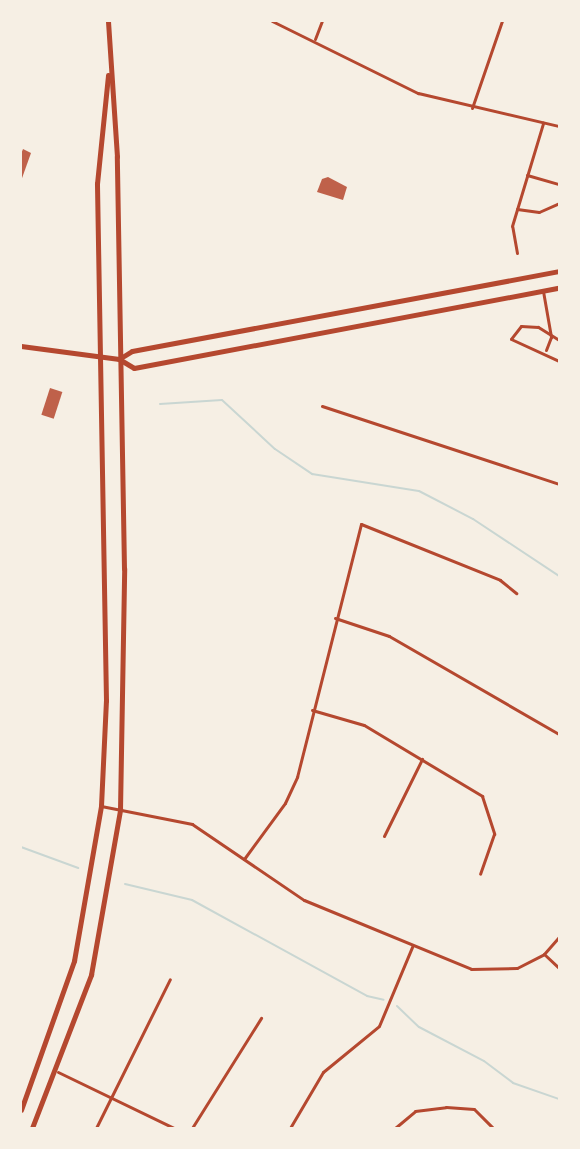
<!DOCTYPE html>
<html>
<head>
<meta charset="utf-8">
<style>
	body { margin:0 }
	#map { position:relative; width:580px; height:1149px; overflow:hidden; background:#f6efe4; font-family:"Titillium Web",sans-serif }
	div>[style] { position:absolute }
	.stream>* { height:2px; margin:-1px; padding:0 1px; transform-origin:1px; border-radius:1px; background:#c9d6d2 }
	.building>* { inset:0; background:#bf614a; transform-origin:0 0 }
	.minor>* { height:3px; margin:-1.5px; padding:0 1.5px; transform-origin:1.5px; border-radius:1.5px; background:#b5482f }
	.secondary>* { height:4.5px; margin:-2.25px; padding:0 2.25px; transform-origin:2.25px; border-radius:2.25px; background:#b5482f }
	.primary>* { height:5px; margin:-2.5px; padding:0 2.5px; transform-origin:2.5px; border-radius:2.5px; background:#b5482f }
	span { translate:-50% -50%; white-space:nowrap; text-align:center; line-height:1.15; -webkit-text-stroke:6px #f6efe4; paint-order:stroke }
	.frame { position:absolute; inset:0; border:22px solid #f6efe4; pointer-events:none }
</style>
</head>
<body>
<div id="map">
	<div class="stream">
		<div style="left:160px;top:404px;width:62px;rotate:-3.7deg"></div>
		<div style="left:222px;top:400px;width:72px;rotate:42.8deg"></div>
		<div style="left:275px;top:449px;width:45px;rotate:34deg"></div>
		<div style="left:312px;top:474px;width:108px;rotate:9deg"></div>
		<div style="left:419px;top:491px;width:61px;rotate:27.4deg"></div>
		<div style="left:473px;top:519px;width:103px;rotate:33.5deg"></div>
		<div style="left:21px;top:847px;width:61px;rotate:20.2deg"></div>
		<div style="left:125px;top:884px;width:69px;rotate:13.4deg"></div>
		<div style="left:192px;top:900px;width:200px;rotate:28.7deg"></div>
		<div style="left:367px;top:996px;width:17px;rotate:13deg"></div>
		<div style="left:397px;top:1006px;width:30px;rotate:44deg"></div>
		<div style="left:419px;top:1027px;width:73px;rotate:27.6deg"></div>
		<div style="left:484px;top:1061px;width:36px;rotate:37deg"></div>
		<div style="left:513px;top:1083px;width:49px;rotate:19.2deg"></div>
	</div>
	<div class="building">
		<div style="clip-path:polygon(23px 149px,31px 153px,21px 181px,21px 154px)"></div>
		<div style="clip-path:polygon(328px 177px,347px 187px,343px 200px,317px 192px,322px 179px)"></div>
		<div style="left:50px;top:388px;width:13px;height:28px;rotate:18deg"></div>
	</div>
	<div class="minor">
		<div style="left:272px;top:21px;width:163px;rotate:26.3deg"></div>
		<div style="left:418px;top:93px;width:145px;rotate:13.2deg"></div>
		<div style="left:315px;top:39px;width:19px;rotate:-69deg"></div>
		<div style="left:472px;top:108px;width:92px;rotate:-71deg"></div>
		<div style="left:527px;top:175px;width:33px;rotate:16deg"></div>
		<div style="left:517px;top:209px;width:22px;rotate:8deg"></div>
		<div style="left:539px;top:212px;width:22px;rotate:-24deg"></div>
		<div style="left:517px;top:253px;width:27px;rotate:-100deg"></div>
		<div style="left:512px;top:226px;width:108px;rotate:-73.2deg"></div>
		<div style="left:543px;top:291px;width:47px;rotate:80.1deg"></div>
		<div style="left:551px;top:337px;width:14px;rotate:111deg"></div>
		<div style="left:559px;top:340px;width:25px;rotate:-148deg"></div>
		<div style="left:538px;top:327px;width:17px;rotate:-177deg"></div>
		<div style="left:521px;top:326px;width:16px;rotate:128deg"></div>
		<div style="left:511px;top:339px;width:53px;rotate:24.6deg"></div>
		<div style="left:322px;top:406px;width:250px;rotate:18.2deg"></div>
		<div style="left:335px;top:618px;width:57px;rotate:18.4deg"></div>
		<div style="left:389px;top:636px;width:196px;rotate:30deg"></div>
		<div style="left:312px;top:710px;width:54px;rotate:16.1deg"></div>
		<div style="left:364px;top:725px;width:138px;rotate:31deg"></div>
		<div style="left:482px;top:796px;width:40px;rotate:72deg"></div>
		<div style="left:494px;top:834px;width:42px;rotate:109.3deg"></div>
		<div style="left:101px;top:806px;width:93px;rotate:11.2deg"></div>
		<div style="left:192px;top:824px;width:135px;rotate:34.2deg"></div>
		<div style="left:304px;top:900px;width:181px;rotate:22.4deg"></div>
		<div style="left:471px;top:969px;width:46px;rotate:-1.2deg"></div>
		<div style="left:517px;top:968px;width:30px;rotate:-27deg"></div>
		<div style="left:544px;top:954px;width:23px;rotate:-49deg"></div>
		<div style="left:384px;top:836px;width:86px;rotate:-63.7deg"></div>
		<div style="left:244px;top:859px;width:69px;rotate:-53.8deg"></div>
		<div style="left:285px;top:803px;width:29px;rotate:-65deg"></div>
		<div style="left:297px;top:777px;width:261px;rotate:-75.8deg"></div>
		<div style="left:361px;top:524px;width:150px;rotate:21.9deg"></div>
		<div style="left:500px;top:580px;width:21px;rotate:39deg"></div>
		<div style="left:544px;top:954px;width:21px;rotate:43deg"></div>
		<div style="left:58px;top:1072px;width:129px;rotate:25.8deg"></div>
		<div style="left:96px;top:1128px;width:166px;rotate:-63.6deg"></div>
		<div style="left:192px;top:1128px;width:130px;rotate:-57.9deg"></div>
		<div style="left:290px;top:1128px;width:65px;rotate:-59.5deg"></div>
		<div style="left:323px;top:1072px;width:72px;rotate:-39.4deg"></div>
		<div style="left:379px;top:1026px;width:86px;rotate:-67.3deg"></div>
		<div style="left:395px;top:1128px;width:26px;rotate:-40deg"></div>
		<div style="left:415px;top:1111px;width:31px;rotate:-7deg"></div>
		<div style="left:446px;top:1107px;width:28px;rotate:4deg"></div>
		<div style="left:474px;top:1109px;width:27px;rotate:45deg"></div>
	</div>
	<div class="secondary">
		<div style="left:21px;top:1110px;width:158px;rotate:-70.4deg"></div>
		<div style="left:74px;top:961px;width:157px;rotate:-80.1deg"></div>
		<div style="left:101px;top:806px;width:105px;rotate:-87.3deg"></div>
		<div style="left:106px;top:701px;width:517px;rotate:-91deg"></div>
		<div style="left:97px;top:184px;width:109px;rotate:-84.2deg"></div>
		<div style="left:32px;top:1128px;width:164px;rotate:-68.9deg"></div>
		<div style="left:91px;top:975px;width:168px;rotate:-80deg"></div>
		<div style="left:120px;top:810px;width:241px;rotate:-89deg"></div>
		<div style="left:124px;top:569px;width:412px;rotate:-91deg"></div>
		<div style="left:117px;top:157px;width:136px;rotate:-93.8deg"></div>
	</div>
	<div class="primary">
		<div style="left:21px;top:346px;width:99px;rotate:7.6deg"></div>
		<div style="left:119px;top:359px;width:17px;rotate:31deg"></div>
		<div style="left:134px;top:368px;width:432px;rotate:-10.7deg"></div>
		<div style="left:119px;top:359px;width:15px;rotate:-32deg"></div>
		<div style="left:132px;top:351px;width:434px;rotate:-10.6deg"></div>
	</div>
	<div class="frame"></div>
</div>
</body>
</html>
